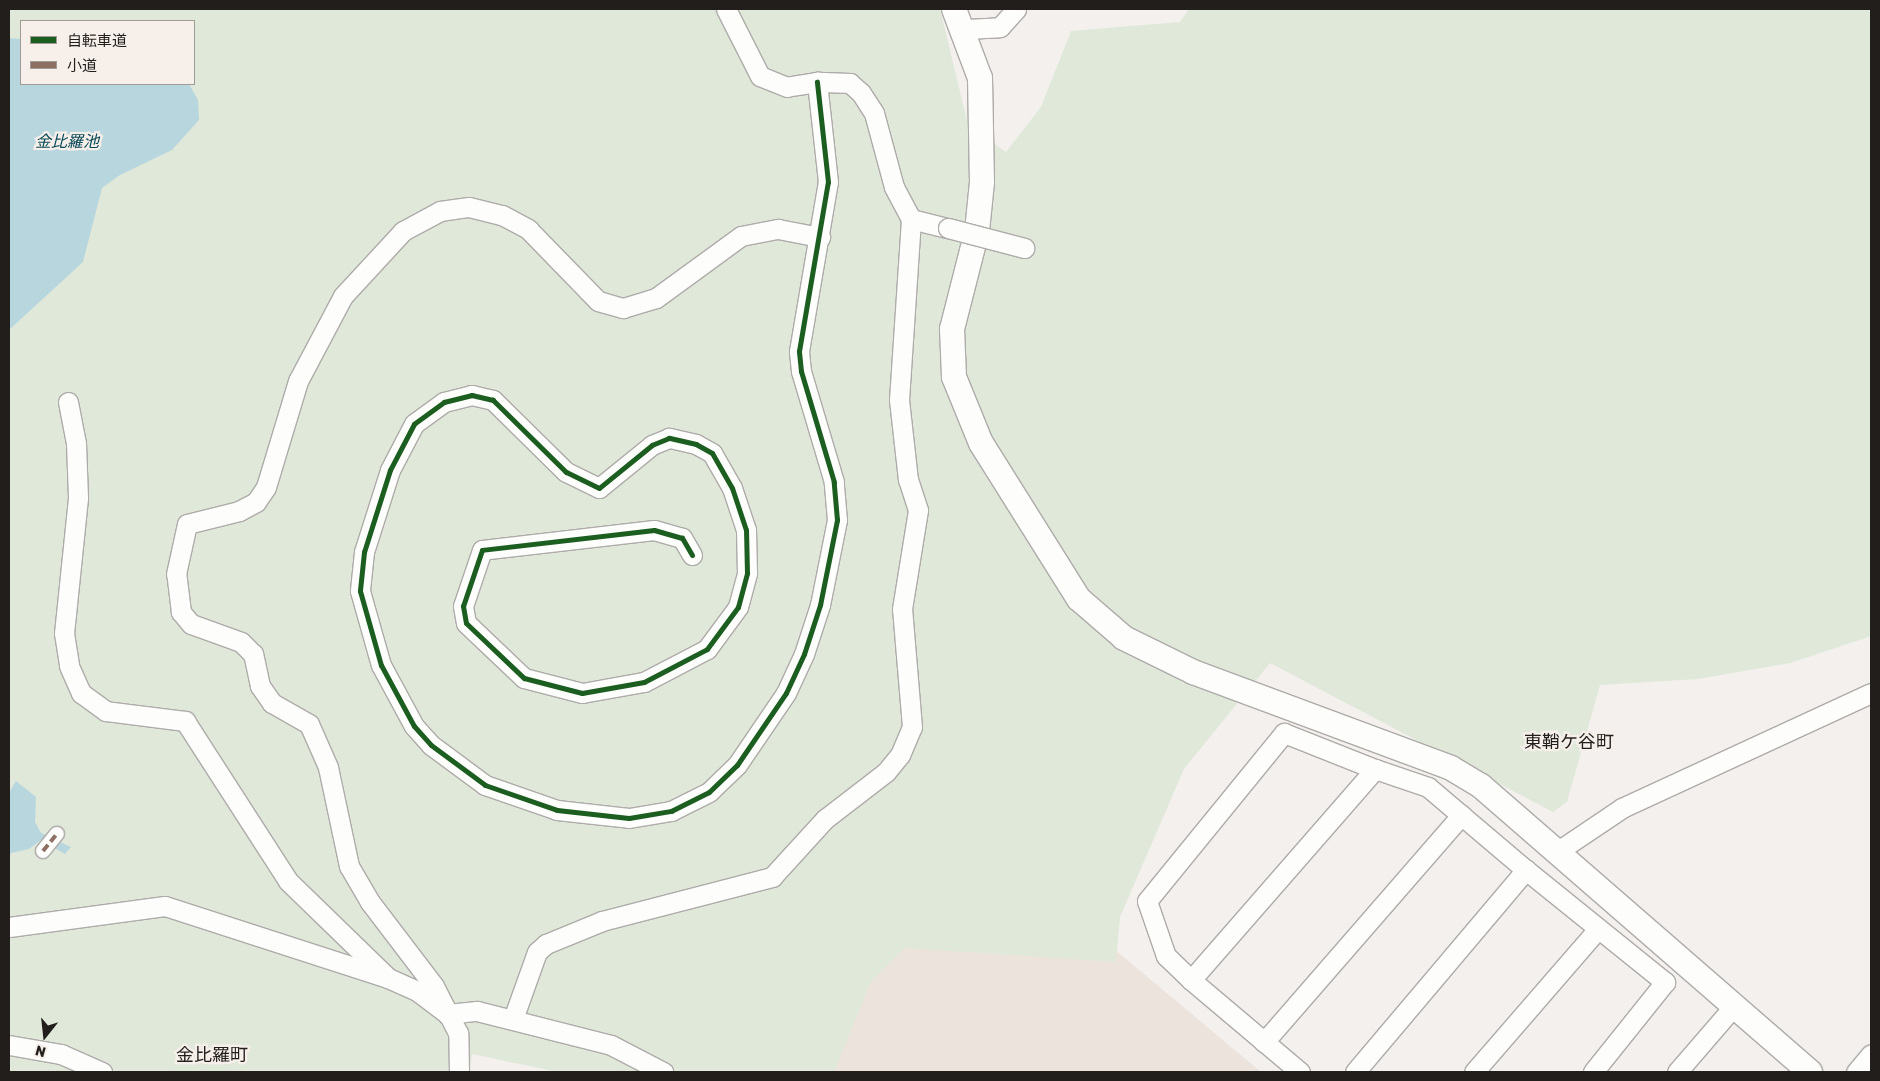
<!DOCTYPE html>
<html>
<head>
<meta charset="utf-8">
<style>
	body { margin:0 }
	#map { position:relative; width:1880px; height:1081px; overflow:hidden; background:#f3f0ed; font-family:Rubik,"Noto Sans JP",sans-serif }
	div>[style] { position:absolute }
	.built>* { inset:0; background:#ece3dc }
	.green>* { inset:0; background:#e0e8da }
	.water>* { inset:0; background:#b8d6de }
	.roads { filter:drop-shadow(1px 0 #aeaba9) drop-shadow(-1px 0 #aeaba9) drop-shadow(0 1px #aeaba9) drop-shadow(0 -1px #aeaba9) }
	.pedestrian>* { height:14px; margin:-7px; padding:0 7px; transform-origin:7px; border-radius:7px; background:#fdfdfc }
	.minor>* { height:19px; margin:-9.5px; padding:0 9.5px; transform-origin:9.5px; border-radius:9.5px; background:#fdfdfc }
	.tertiary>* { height:24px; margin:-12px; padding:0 12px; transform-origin:12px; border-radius:12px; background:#fdfdfc }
	.bridges { filter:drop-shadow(1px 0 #aeaba9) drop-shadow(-1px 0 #aeaba9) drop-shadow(0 1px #aeaba9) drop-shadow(0 -1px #aeaba9) }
	.minor-bridge>* { height:19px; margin:-9.5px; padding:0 9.5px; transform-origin:9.5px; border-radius:9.5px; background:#fdfdfc }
	.quiet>* { height:4px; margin-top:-2px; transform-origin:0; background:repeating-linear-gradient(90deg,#8d6e63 0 8px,transparent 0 12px) }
	.cycleway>* { height:5px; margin:-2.5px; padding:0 2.5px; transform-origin:2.5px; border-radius:2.5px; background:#1b5e20 }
	span { translate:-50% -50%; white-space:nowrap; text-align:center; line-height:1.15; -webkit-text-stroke:4.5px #f6efea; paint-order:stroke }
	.water-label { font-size:16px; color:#094957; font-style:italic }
	.quarter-label { font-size:18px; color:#211e1c }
	.frame { position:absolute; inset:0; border:10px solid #211e1c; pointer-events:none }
	.legend { position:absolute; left:20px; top:20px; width:175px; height:65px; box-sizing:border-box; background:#f6efea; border:1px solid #a19b98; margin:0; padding:6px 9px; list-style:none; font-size:15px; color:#211e1c }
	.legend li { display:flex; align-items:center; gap:10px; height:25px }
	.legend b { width:25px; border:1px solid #a19b98 }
	.north { position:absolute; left:20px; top:1011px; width:50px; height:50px; -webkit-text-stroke:4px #f6efea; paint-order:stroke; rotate:196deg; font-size:14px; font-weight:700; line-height:20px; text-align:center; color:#211e1c }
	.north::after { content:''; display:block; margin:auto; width:18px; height:22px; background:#211e1c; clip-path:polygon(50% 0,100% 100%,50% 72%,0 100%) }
</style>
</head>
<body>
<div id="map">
	<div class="built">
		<div style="clip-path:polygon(894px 918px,1101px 938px,1261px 1072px,812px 1072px)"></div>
	</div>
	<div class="green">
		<div style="clip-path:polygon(evenodd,9px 9px,940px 9px,968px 125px,1006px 152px,1041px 107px,1071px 31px,1180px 22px,1189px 9px,1871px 9px,1871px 636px,1790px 663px,1698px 679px,1600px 685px,1567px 802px,1553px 812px,1270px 663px,1184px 769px,1120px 917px,1116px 962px,905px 948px,871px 982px,834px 1072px,558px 1072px,472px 1054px,470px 1072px,9px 1072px,9px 9px,21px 21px,194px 21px,194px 84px,21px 84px,21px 21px)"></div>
	</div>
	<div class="water">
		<div style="clip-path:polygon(9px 38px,21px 39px,21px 84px,189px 84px,198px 100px,199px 120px,172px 150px,120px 175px,102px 188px,83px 262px,9px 330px)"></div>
		<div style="clip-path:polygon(16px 781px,36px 797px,35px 822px,41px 833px,71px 847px,65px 854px,41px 840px,29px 849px,11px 853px,9px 860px,9px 793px)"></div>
	</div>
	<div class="roads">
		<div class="pedestrian">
			<div style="left:43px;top:851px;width:22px;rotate:-51deg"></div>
		</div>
		<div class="minor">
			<div style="left:966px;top:29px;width:34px;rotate:-3deg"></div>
			<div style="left:1000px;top:27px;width:24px;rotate:-48deg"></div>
			<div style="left:911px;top:219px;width:38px;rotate:14deg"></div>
			<div style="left:68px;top:402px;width:42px;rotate:79deg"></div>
			<div style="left:76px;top:443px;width:55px;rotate:87.9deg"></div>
			<div style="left:78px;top:498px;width:136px;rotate:95.9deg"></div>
			<div style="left:64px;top:633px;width:33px;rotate:81deg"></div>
			<div style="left:69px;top:666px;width:30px;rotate:66deg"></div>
			<div style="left:81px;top:693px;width:31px;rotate:36deg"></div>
			<div style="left:106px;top:711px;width:80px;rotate:7.2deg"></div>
			<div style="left:185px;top:721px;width:190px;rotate:57.2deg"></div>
			<div style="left:288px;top:881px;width:139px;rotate:44.1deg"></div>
			<div style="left:692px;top:555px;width:20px;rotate:-120deg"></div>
			<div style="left:682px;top:538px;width:29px;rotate:-164deg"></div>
			<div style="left:654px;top:530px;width:173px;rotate:173.4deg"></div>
			<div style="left:482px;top:550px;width:59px;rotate:108.7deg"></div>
			<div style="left:463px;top:606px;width:17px;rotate:80deg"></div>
			<div style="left:466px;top:623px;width:80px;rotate:43.5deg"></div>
			<div style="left:524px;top:678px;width:60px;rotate:14.5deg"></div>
			<div style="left:582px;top:693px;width:63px;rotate:-10.1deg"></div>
			<div style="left:644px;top:682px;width:71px;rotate:-27.6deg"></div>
			<div style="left:707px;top:649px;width:52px;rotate:-53.6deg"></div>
			<div style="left:738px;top:607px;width:35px;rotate:-75deg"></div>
			<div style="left:747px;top:573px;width:43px;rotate:-91.3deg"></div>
			<div style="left:746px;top:530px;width:44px;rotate:-108.4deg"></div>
			<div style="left:732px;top:488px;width:40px;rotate:-119.7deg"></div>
			<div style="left:712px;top:453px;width:18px;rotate:-151deg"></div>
			<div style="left:696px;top:444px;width:28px;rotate:-167deg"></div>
			<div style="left:669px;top:438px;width:18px;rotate:158deg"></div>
			<div style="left:652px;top:445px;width:68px;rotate:140.9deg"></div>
			<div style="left:599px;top:488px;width:37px;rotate:-154deg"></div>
			<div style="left:566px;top:472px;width:103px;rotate:-135.4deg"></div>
			<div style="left:493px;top:400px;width:22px;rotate:-167deg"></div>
			<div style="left:472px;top:395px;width:29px;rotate:166deg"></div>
			<div style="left:444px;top:402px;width:37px;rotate:144deg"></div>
			<div style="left:414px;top:424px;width:52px;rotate:117.6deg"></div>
			<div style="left:390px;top:470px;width:86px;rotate:107.6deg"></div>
			<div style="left:364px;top:552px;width:39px;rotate:96deg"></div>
			<div style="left:360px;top:591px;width:77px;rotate:74.2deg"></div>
			<div style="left:381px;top:665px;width:69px;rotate:61.6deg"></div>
			<div style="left:414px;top:726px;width:25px;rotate:48deg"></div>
			<div style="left:431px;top:745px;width:67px;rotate:36.5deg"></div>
			<div style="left:485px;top:785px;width:76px;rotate:19.1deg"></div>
			<div style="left:557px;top:810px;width:72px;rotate:6.3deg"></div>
			<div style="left:629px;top:818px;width:43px;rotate:-9.5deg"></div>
			<div style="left:671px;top:811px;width:42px;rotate:-26.6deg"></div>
			<div style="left:709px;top:792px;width:39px;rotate:-44deg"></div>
			<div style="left:737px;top:765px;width:87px;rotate:-55.8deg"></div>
			<div style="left:786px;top:693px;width:43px;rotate:-65.2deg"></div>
			<div style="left:804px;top:654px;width:52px;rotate:-71.9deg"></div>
			<div style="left:820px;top:605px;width:87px;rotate:-78.7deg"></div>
			<div style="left:837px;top:520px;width:38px;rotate:-95deg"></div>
			<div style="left:834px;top:482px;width:116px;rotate:-106.6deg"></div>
			<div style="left:801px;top:371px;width:20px;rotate:-96deg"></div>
			<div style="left:799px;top:351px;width:171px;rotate:-80.3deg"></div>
			<div style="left:828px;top:182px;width:101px;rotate:-96.3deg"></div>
			<div style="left:1558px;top:851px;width:77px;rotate:-33.9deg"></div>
			<div style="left:1622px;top:808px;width:274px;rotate:-24.8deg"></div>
			<div style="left:9px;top:927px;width:157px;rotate:-7.7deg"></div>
			<div style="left:165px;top:906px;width:234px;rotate:17.9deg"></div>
			<div style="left:388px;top:978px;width:32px;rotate:24deg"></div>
			<div style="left:417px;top:991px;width:38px;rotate:37deg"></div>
			<div style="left:447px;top:1014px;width:30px;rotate:-6deg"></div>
			<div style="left:477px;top:1011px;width:138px;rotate:14.2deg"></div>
			<div style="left:611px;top:1045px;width:59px;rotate:27.4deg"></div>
			<div style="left:1191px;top:980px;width:35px;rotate:-136deg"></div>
			<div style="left:1166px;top:956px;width:58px;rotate:-109.1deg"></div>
			<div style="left:1147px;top:901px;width:217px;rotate:-50.8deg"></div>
			<div style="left:1284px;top:733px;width:98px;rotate:21.6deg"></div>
			<div style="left:513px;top:1019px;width:71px;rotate:-70.3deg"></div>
			<div style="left:537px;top:952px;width:12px;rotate:-42deg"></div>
			<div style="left:546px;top:944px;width:61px;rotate:-22.3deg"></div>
			<div style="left:602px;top:921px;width:176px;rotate:-14.5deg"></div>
			<div style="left:772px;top:877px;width:79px;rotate:-47.6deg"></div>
			<div style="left:825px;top:819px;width:77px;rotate:-37.6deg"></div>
			<div style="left:886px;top:772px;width:22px;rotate:-51deg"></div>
			<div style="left:900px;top:755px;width:30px;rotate:-67deg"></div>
			<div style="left:912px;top:727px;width:118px;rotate:-94.8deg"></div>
			<div style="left:902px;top:609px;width:100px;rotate:-80.8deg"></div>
			<div style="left:918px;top:510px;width:32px;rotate:-108deg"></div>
			<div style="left:908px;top:480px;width:81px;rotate:-96.4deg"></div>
			<div style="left:899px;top:400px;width:181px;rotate:-86.2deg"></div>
			<div style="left:911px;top:219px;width:36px;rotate:-118deg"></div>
			<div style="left:894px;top:187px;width:77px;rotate:-105.1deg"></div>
			<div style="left:874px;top:113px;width:24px;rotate:-123deg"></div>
			<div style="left:861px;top:93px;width:15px;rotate:-138deg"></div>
			<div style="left:850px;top:83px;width:33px;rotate:-178deg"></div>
			<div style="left:817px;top:82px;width:30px;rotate:171deg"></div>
			<div style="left:787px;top:87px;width:29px;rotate:-158deg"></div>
			<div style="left:760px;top:76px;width:75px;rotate:-116.9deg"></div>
			<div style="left:1264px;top:1042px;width:301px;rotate:-49deg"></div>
			<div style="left:9px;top:1045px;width:53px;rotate:9.8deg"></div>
			<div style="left:61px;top:1054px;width:45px;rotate:23.7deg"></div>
			<div style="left:459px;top:1072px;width:39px;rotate:-91deg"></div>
			<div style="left:458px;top:1033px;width:53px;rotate:-117.1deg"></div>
			<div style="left:434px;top:986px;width:106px;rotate:-127.3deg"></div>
			<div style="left:370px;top:902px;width:42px;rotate:-120.3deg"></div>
			<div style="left:349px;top:866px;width:101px;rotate:-102deg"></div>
			<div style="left:328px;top:767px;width:47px;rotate:-113.8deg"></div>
			<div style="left:309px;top:724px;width:43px;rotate:-150.4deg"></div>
			<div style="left:272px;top:703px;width:21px;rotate:-125deg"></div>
			<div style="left:260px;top:686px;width:33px;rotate:-102deg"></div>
			<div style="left:253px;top:654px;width:17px;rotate:-135deg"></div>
			<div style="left:241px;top:642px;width:53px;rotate:-160.2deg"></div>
			<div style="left:191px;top:624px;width:16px;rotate:-130deg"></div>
			<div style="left:181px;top:612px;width:38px;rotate:-97deg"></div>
			<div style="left:176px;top:574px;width:51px;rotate:-77.6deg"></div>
			<div style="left:187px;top:524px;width:54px;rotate:-14deg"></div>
			<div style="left:239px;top:511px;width:19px;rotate:-28deg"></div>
			<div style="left:256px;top:502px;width:18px;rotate:-56deg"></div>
			<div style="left:266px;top:487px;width:111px;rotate:-73.2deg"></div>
			<div style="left:298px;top:381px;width:96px;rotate:-62.1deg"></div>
			<div style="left:343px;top:296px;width:88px;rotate:-47.3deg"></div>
			<div style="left:403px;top:231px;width:42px;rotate:-28.4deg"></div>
			<div style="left:440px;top:211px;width:29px;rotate:-8deg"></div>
			<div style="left:469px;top:207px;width:34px;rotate:14deg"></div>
			<div style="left:502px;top:215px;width:30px;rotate:28deg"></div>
			<div style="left:528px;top:229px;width:100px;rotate:45.8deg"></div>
			<div style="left:598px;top:301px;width:26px;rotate:16deg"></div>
			<div style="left:623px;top:308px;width:34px;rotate:-17deg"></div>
			<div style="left:656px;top:298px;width:105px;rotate:-36.1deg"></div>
			<div style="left:741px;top:236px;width:38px;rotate:-11deg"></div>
			<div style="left:778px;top:229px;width:43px;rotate:10.8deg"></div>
			<div style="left:1300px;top:1072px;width:143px;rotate:-139.8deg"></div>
			<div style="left:1191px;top:980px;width:280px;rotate:-48.9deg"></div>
			<div style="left:1375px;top:769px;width:56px;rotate:18.8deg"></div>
			<div style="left:1428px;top:787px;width:128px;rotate:40.3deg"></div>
			<div style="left:1355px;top:1072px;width:265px;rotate:-49.8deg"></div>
			<div style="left:1526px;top:870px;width:179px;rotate:38.9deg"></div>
			<div style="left:1665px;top:982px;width:115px;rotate:128.7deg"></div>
			<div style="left:1474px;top:1072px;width:189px;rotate:-49.1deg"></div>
			<div style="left:1677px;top:1072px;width:87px;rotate:-49.2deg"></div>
			<div style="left:1856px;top:1072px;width:23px;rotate:-50deg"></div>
		</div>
		<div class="tertiary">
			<div style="left:954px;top:9px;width:74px;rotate:69.4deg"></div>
			<div style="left:980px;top:78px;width:104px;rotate:88.9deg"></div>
			<div style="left:982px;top:182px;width:49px;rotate:95.8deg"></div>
			<div style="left:977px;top:231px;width:101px;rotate:104.3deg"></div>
			<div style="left:952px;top:329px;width:48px;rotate:87.6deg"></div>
			<div style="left:954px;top:377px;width:71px;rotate:67.8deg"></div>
			<div style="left:981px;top:443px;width:184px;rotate:57.9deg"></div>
			<div style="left:1079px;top:599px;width:60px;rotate:40.9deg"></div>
			<div style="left:1124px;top:638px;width:77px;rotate:26.2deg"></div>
			<div style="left:1193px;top:672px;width:275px;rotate:20.4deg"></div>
			<div style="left:1451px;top:768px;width:35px;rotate:31deg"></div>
			<div style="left:1481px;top:786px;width:436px;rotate:41deg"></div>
		</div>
	</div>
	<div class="bridges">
		<div class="minor-bridge">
			<div style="left:948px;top:228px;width:79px;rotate:14.7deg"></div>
		</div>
	</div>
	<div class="quiet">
		<div style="left:43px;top:851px;width:22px;rotate:-51deg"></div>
	</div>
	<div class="cycleway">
		<div style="left:692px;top:555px;width:20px;rotate:-120deg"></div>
		<div style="left:682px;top:538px;width:29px;rotate:-164deg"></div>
		<div style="left:654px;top:530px;width:173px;rotate:173.4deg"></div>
		<div style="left:482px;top:550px;width:59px;rotate:108.7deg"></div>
		<div style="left:463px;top:606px;width:17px;rotate:80deg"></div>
		<div style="left:466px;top:623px;width:80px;rotate:43.5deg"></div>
		<div style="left:524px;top:678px;width:60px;rotate:14.5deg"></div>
		<div style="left:582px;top:693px;width:63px;rotate:-10.1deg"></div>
		<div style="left:644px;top:682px;width:71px;rotate:-27.6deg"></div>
		<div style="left:707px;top:649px;width:52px;rotate:-53.6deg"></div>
		<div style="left:738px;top:607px;width:35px;rotate:-75deg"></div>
		<div style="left:747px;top:573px;width:43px;rotate:-91.3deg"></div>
		<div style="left:746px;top:530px;width:44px;rotate:-108.4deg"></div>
		<div style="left:732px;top:488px;width:40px;rotate:-119.7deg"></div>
		<div style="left:712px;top:453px;width:18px;rotate:-151deg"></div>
		<div style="left:696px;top:444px;width:28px;rotate:-167deg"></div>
		<div style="left:669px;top:438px;width:18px;rotate:158deg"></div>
		<div style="left:652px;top:445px;width:68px;rotate:140.9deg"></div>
		<div style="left:599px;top:488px;width:37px;rotate:-154deg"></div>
		<div style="left:566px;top:472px;width:103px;rotate:-135.4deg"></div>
		<div style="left:493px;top:400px;width:22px;rotate:-167deg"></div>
		<div style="left:472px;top:395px;width:29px;rotate:166deg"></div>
		<div style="left:444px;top:402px;width:37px;rotate:144deg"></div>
		<div style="left:414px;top:424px;width:52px;rotate:117.6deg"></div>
		<div style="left:390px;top:470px;width:86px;rotate:107.6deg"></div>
		<div style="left:364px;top:552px;width:39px;rotate:96deg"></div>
		<div style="left:360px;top:591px;width:77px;rotate:74.2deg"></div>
		<div style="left:381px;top:665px;width:69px;rotate:61.6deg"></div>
		<div style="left:414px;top:726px;width:25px;rotate:48deg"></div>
		<div style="left:431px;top:745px;width:67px;rotate:36.5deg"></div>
		<div style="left:485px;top:785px;width:76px;rotate:19.1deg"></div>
		<div style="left:557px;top:810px;width:72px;rotate:6.3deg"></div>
		<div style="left:629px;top:818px;width:43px;rotate:-9.5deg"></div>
		<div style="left:671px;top:811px;width:42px;rotate:-26.6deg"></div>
		<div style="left:709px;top:792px;width:39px;rotate:-44deg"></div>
		<div style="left:737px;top:765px;width:87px;rotate:-55.8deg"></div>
		<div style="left:786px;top:693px;width:43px;rotate:-65.2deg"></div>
		<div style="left:804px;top:654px;width:52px;rotate:-71.9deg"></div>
		<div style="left:820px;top:605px;width:87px;rotate:-78.7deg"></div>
		<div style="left:837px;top:520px;width:38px;rotate:-95deg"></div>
		<div style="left:834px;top:482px;width:116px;rotate:-106.6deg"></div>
		<div style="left:801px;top:371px;width:20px;rotate:-96deg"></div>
		<div style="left:799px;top:351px;width:171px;rotate:-80.3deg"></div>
		<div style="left:828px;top:182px;width:101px;rotate:-96.3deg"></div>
	</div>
	<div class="water-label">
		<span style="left:67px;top:142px">金比羅池</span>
	</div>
	<div class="quarter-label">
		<span style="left:1569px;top:742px">東鞘ケ谷町</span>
		<span style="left:212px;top:1055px">金比羅町</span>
	</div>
	<div class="frame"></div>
	<ul class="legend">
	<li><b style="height:6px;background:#1b5e20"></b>自転車道</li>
	<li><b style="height:6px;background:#8d6e63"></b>小道</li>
	</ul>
	<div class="north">N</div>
</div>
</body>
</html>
